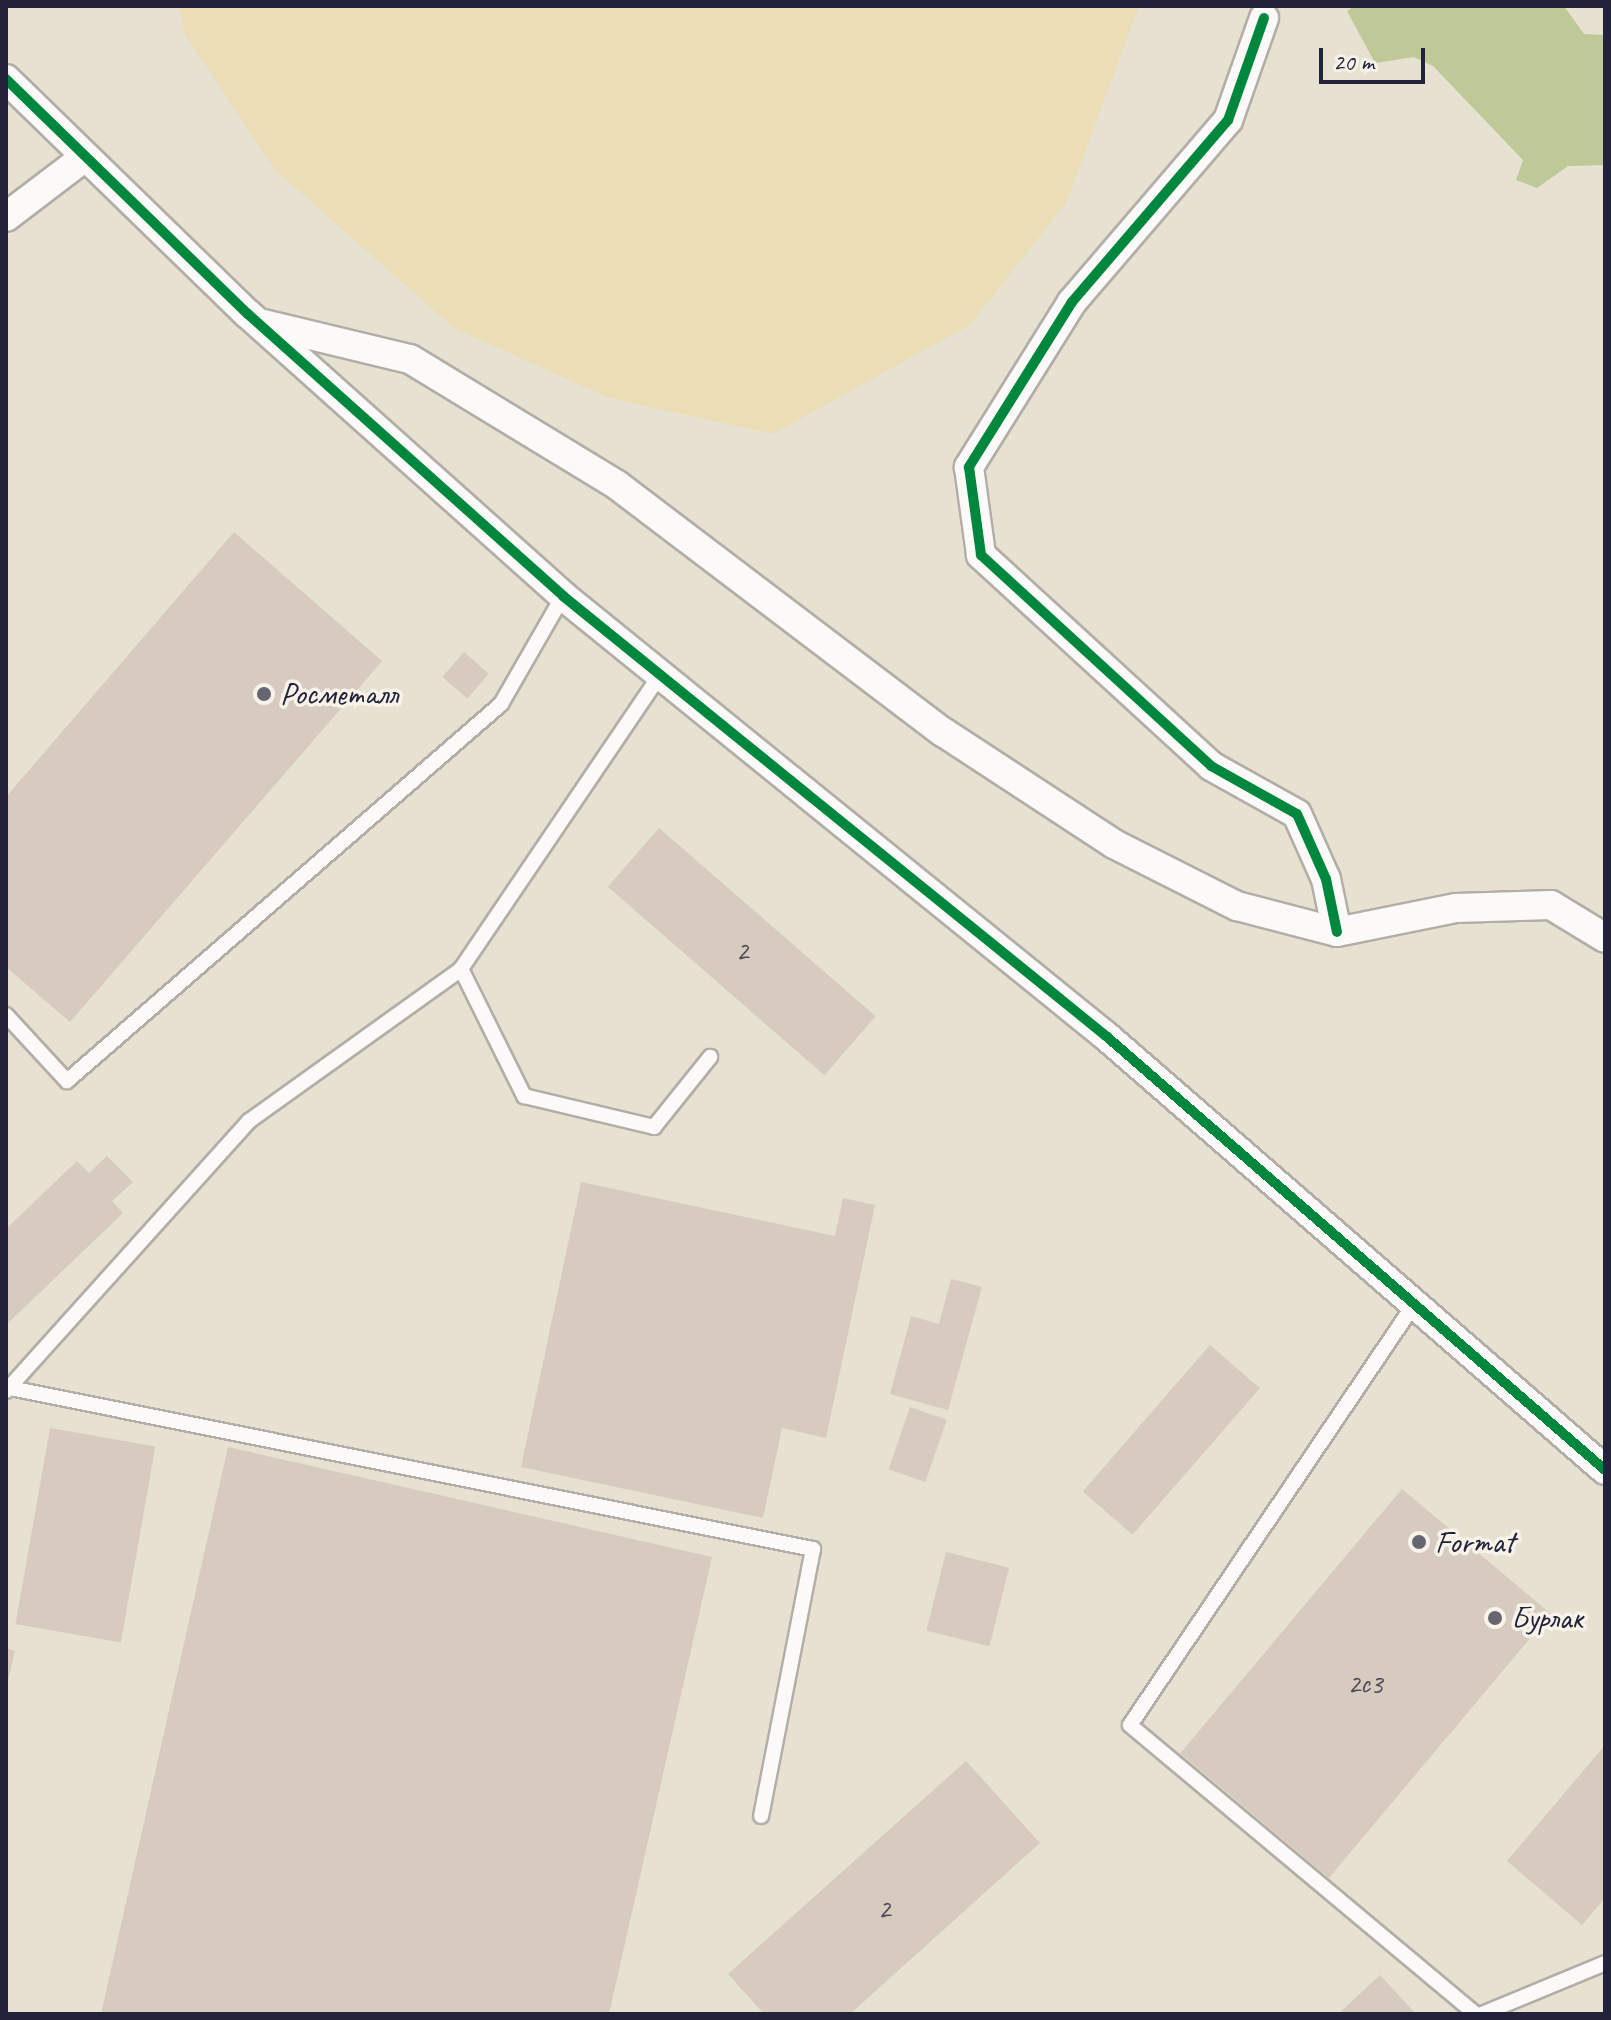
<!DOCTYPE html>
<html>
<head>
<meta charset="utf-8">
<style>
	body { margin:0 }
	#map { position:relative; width:1611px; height:2020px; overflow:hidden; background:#e7e1d2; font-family:Caveat,sans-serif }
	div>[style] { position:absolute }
	.forest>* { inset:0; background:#bec997 }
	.sand>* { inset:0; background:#ebddb5 }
	.building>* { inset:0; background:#d7cabf; transform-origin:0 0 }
	.roads { filter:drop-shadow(2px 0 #b2aea7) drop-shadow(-2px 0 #b2aea7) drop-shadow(0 2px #b2aea7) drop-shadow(0 -2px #b2aea7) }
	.lane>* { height:14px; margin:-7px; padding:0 7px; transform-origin:7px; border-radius:7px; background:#fbfaf8 }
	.street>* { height:28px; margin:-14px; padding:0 14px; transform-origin:14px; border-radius:14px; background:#fbfaf8 }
	.cycleway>* { height:10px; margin:-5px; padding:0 5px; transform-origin:5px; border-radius:5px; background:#00873e }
	.dots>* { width:22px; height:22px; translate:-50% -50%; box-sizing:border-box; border:4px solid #f7f3e8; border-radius:50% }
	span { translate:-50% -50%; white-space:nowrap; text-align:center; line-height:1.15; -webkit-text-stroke:7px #f7f3e8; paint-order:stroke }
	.number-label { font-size:28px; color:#4f4c5c }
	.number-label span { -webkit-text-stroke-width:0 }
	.poi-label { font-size:32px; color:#22223b }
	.left { translate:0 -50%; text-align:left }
	.frame { position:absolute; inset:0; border:8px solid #22223b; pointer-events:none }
	.scale { position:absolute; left:1319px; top:48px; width:106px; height:36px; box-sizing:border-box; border:4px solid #22223b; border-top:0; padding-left:10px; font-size:24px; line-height:28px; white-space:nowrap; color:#22223b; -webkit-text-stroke:6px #f7f3e8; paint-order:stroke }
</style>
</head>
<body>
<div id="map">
	<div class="forest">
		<div style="clip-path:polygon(1355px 6px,1564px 6px,1584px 34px,1605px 35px,1605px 165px,1568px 166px,1537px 188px,1516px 180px,1523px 160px,1433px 66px,1414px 57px,1375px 63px,1347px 11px)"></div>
	</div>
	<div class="sand">
		<div style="clip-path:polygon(179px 6px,1139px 6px,1066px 203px,970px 325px,773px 434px,609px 398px,454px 328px,275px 170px,185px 34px)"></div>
	</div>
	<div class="building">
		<div style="clip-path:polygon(234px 532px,382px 661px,70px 1022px,6px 967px,6px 797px)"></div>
		<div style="left:464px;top:652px;width:33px;height:33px;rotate:41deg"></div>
		<div style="left:659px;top:828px;width:287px;height:78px;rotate:41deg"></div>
		<div style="clip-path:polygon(107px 1156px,133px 1182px,112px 1201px,123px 1213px,6px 1325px,6px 1229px,77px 1161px,89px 1173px)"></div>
		<div style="clip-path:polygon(581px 1182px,835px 1236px,843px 1198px,875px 1205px,826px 1438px,782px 1428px,763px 1518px,521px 1467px)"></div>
		<div style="clip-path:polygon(951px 1279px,982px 1287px,948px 1410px,890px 1394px,911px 1316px,939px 1324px)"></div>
		<div style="left:1210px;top:1345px;width:66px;height:194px;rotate:41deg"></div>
		<div style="left:910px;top:1407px;width:39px;height:66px;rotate:19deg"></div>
		<div style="left:50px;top:1428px;width:107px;height:199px;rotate:10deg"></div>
		<div style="clip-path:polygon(228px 1447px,712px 1557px,609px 2014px,101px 2014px)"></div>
		<div style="left:1402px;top:1489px;width:194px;height:345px;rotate:40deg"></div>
		<div style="left:946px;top:1552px;width:65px;height:81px;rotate:14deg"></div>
		<div style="clip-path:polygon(6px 1648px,15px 1651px,7px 1685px,6px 1685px)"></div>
		<div style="clip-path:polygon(1605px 1745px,1605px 1898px,1582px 1925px,1507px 1861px)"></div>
		<div style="clip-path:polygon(966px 1761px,1040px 1843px,850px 2014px,764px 2014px,728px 1974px)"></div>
		<div style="clip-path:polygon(1380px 1975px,1416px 2014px,1338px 2014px)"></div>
	</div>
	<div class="roads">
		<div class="lane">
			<div style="left:658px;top:678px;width:351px;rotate:124.1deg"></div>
			<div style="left:461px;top:969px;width:142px;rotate:63.6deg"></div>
			<div style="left:524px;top:1096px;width:134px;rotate:13.4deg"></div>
			<div style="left:654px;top:1127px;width:90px;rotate:-51.3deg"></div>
			<div style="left:6px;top:1015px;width:90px;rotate:47.3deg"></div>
			<div style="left:67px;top:1081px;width:575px;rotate:-40.98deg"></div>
			<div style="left:501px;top:704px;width:125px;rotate:-60.1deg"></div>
			<div style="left:1415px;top:1303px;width:509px;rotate:124.03deg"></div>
			<div style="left:1130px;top:1725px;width:451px;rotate:39.9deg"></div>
			<div style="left:10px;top:1388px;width:819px;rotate:11.34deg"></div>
			<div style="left:813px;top:1549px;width:272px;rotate:101deg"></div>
			<div style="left:6px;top:1391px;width:363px;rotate:-48deg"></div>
			<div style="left:249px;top:1121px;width:261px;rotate:-35.6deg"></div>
			<div style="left:1482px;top:2014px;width:133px;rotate:-22.5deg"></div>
		</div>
		<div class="street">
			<div style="left:1264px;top:18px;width:108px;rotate:109.4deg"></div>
			<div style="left:1228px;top:120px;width:240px;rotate:130.6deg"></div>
			<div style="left:1072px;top:302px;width:195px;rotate:122deg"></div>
			<div style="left:969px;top:467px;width:89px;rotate:82.2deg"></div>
			<div style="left:981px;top:555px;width:312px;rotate:42.5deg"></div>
			<div style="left:1211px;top:766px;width:98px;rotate:29.2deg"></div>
			<div style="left:1297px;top:814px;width:71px;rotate:66deg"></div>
			<div style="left:1326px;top:879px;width:54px;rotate:78.3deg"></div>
			<div style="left:6px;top:79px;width:337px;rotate:44.2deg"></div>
			<div style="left:248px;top:314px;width:423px;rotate:41.8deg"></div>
			<div style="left:563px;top:596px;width:699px;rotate:39.02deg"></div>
			<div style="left:1106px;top:1036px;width:661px;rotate:41.01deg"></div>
			<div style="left:6px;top:217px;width:96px;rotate:-37.3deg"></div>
			<div style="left:264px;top:324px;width:150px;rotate:13.5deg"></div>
			<div style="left:410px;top:359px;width:242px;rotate:31.3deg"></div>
			<div style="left:617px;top:485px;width:409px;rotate:37.2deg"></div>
			<div style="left:943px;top:732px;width:204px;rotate:33.2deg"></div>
			<div style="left:1114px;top:844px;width:138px;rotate:26.8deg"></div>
			<div style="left:1237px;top:906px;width:103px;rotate:14.6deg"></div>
			<div style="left:1337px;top:932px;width:121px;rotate:-11.4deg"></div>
			<div style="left:1456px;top:908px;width:95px;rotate:-1.8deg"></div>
			<div style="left:1551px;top:905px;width:63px;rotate:31.4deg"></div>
		</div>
	</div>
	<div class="cycleway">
		<div style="left:1264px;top:18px;width:108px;rotate:109.4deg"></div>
		<div style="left:1228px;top:120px;width:240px;rotate:130.6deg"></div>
		<div style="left:1072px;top:302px;width:195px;rotate:122deg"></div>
		<div style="left:969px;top:467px;width:89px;rotate:82.2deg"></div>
		<div style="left:981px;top:555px;width:312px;rotate:42.5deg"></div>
		<div style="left:1211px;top:766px;width:98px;rotate:29.2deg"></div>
		<div style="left:1297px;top:814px;width:71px;rotate:66deg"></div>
		<div style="left:1326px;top:879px;width:54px;rotate:78.3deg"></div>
		<div style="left:6px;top:79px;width:337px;rotate:44.2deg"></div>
		<div style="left:248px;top:314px;width:423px;rotate:41.8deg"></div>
		<div style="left:563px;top:596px;width:699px;rotate:39.02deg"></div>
		<div style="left:1106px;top:1036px;width:661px;rotate:41.01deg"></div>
	</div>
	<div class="dots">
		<div style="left:264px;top:694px;background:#676570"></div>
		<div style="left:1419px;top:1542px;background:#676570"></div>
		<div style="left:1495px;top:1618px;background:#676570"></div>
	</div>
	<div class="number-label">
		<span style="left:742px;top:951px">2</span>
		<span style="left:1365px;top:1684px">2с3</span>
		<span style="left:884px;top:1909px">2</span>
	</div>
	<div class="poi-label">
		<span class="left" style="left:280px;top:694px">Росметалл</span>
		<span class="left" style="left:1435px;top:1542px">Format</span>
		<span class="left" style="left:1511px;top:1618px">Бурлак</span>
	</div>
	<div class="frame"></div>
	<div class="scale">20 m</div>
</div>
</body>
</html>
